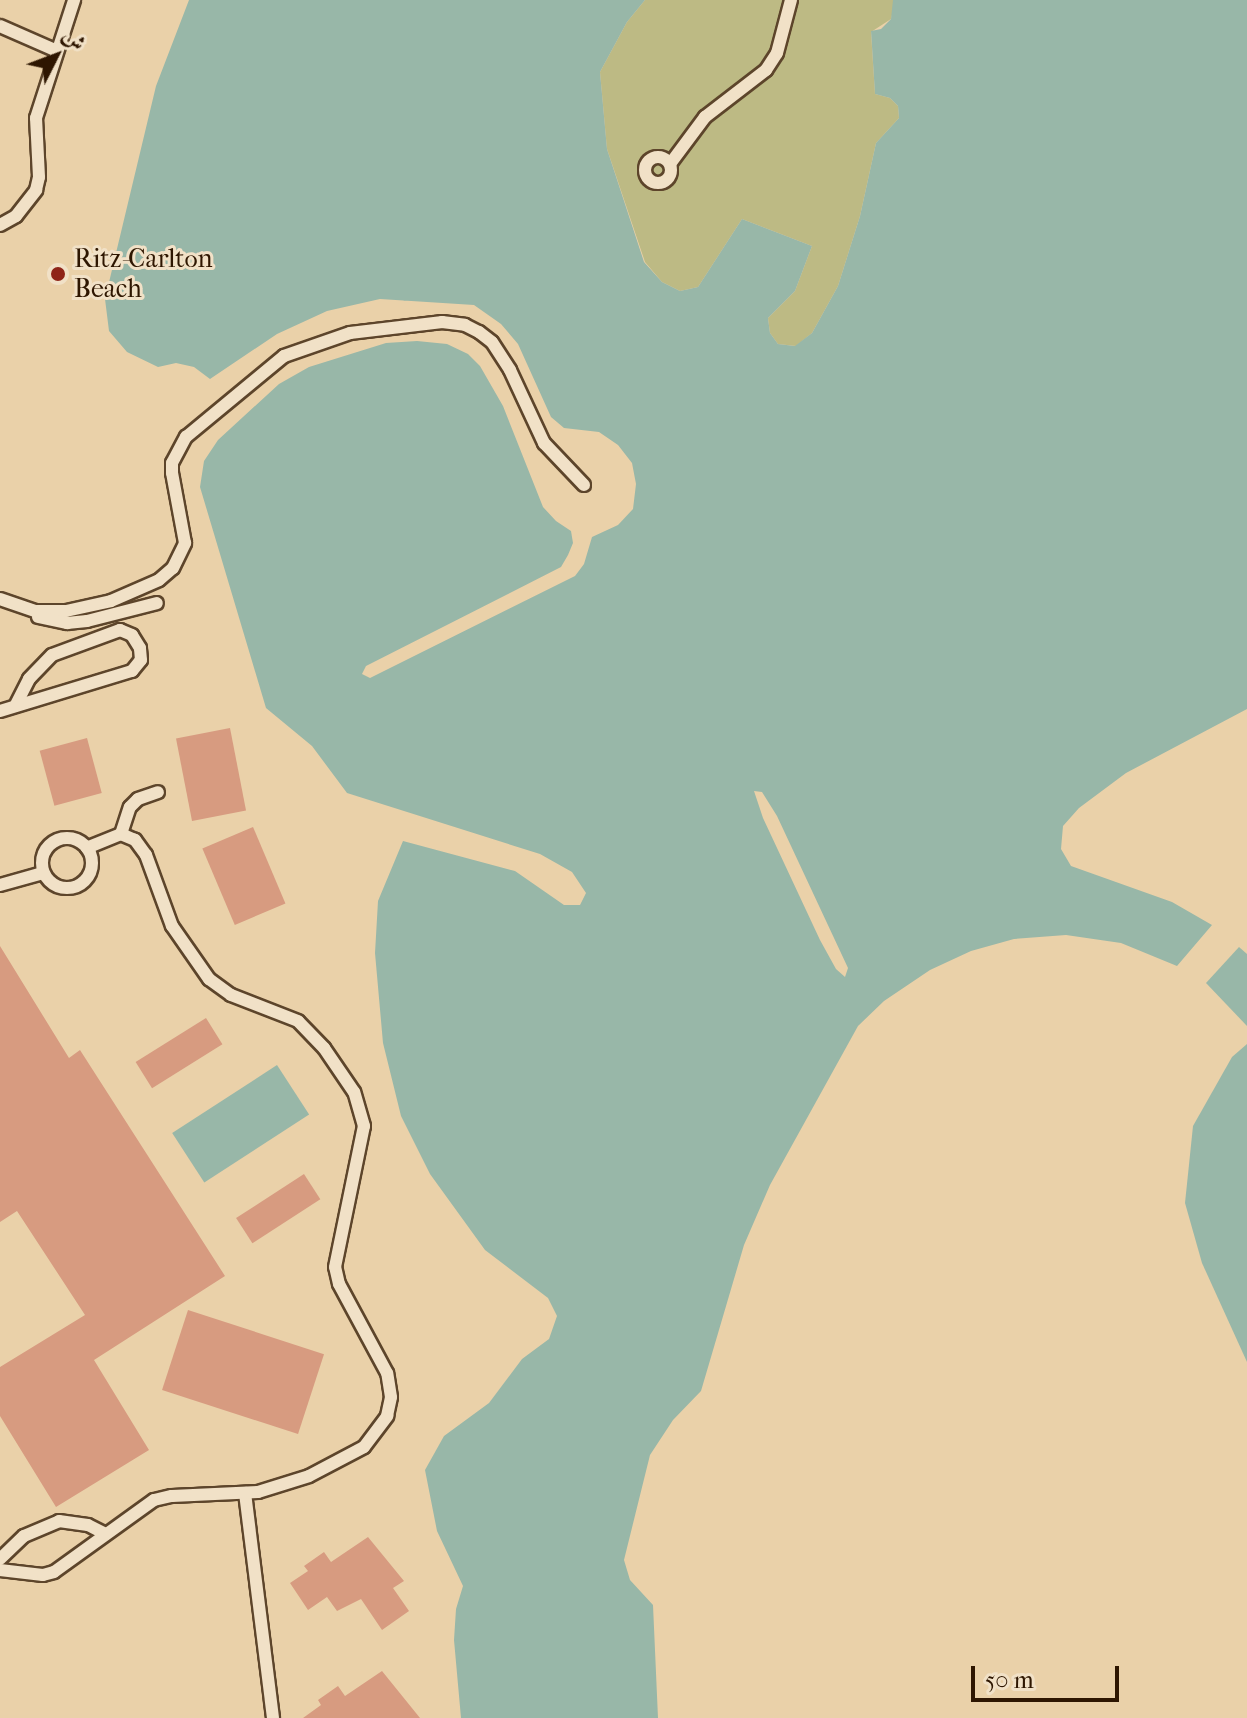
<!DOCTYPE html>
<html>
<head>
<meta charset="utf-8">
<style>
	body { margin:0 }
	#map { position:relative; width:1247px; height:1718px; overflow:hidden; background:#ead1a9; font-family:"IM FELL French Canon",Amiri,serif }
	div>[style] { position:absolute }
	.green>* { inset:0; background:#bdba84 }
	.water>* { inset:0; background:#98b7a8; transform-origin:0 0 }
	.building>* { inset:0; background:#d79b80; transform-origin:0 0 }
	.roads { filter:drop-shadow(2px 0 #5d452b) drop-shadow(-2px 0 #5d452b) drop-shadow(0 2px #5d452b) drop-shadow(0 -2px #5d452b) }
	.lane>* { height:12px; margin:-6px; padding:0 6px; transform-origin:6px; border-radius:6px; background:#f1e1c7 }
	.lane>.ring { margin:-6px; padding:0; box-sizing:content-box; background:none; border:12px solid #f1e1c7; border-radius:50% }
	.dots>* { width:22px; height:22px; translate:-50% -50%; box-sizing:border-box; border:4px solid #f1e1c7; border-radius:50% }
	span { translate:-50% -50%; white-space:nowrap; text-align:center; line-height:1.15; -webkit-text-stroke:6px #f1e1c7; paint-order:stroke }
	.poi-label { font-size:26px; color:#2e1601 }
	.left { translate:0 -50%; text-align:left }
	.north { position:absolute; left:16px; top:16px; width:80px; height:80px; -webkit-text-stroke:6px #f1e1c7; paint-order:stroke; rotate:48deg; font-size:22px; font-weight:700; line-height:32px; text-align:center; color:#2e1601 }
	.north::after { content:''; display:block; margin:auto; width:28px; height:36px; background:#2e1601; clip-path:polygon(50% 0,100% 100%,50% 72%,0 100%) }
	.scale { position:absolute; left:971px; top:1666px; width:148px; height:36px; box-sizing:border-box; border:4px solid #2e1601; border-top:0; padding-left:10px; font-size:24px; line-height:28px; white-space:nowrap; color:#2e1601; -webkit-text-stroke:6px #f1e1c7; paint-order:stroke }
</style>
</head>
<body>
<div id="map">
	<div class="green">
		<div style="clip-path:polygon(645px 0,893px 0,895px 3px,891px 19px,871px 32px,875px 94px,890px 98px,898px 106px,899px 118px,876px 143px,860px 216px,838px 286px,812px 333px,796px 346px,778px 344px,770px 333px,768px 318px,795px 291px,812px 246px,742px 219px,698px 287px,680px 291px,662px 282px,645px 262px,607px 149px,600px 72px,627px 22px)"></div>
	</div>
	<div class="water">
		<div style="clip-path:polygon(evenodd,189px 0,645px 0,627px 22px,600px 72px,607px 149px,644px 262px,662px 282px,680px 291px,698px 287px,742px 219px,812px 246px,795px 291px,768px 318px,770px 333px,778px 344px,795px 346px,812px 333px,838px 286px,860px 216px,876px 143px,899px 118px,898px 106px,890px 98px,875px 94px,871px 31px,881px 29px,891px 19px,893px 0,1247px 0,1247px 709px,1126px 773px,1079px 808px,1063px 826px,1061px 849px,1071px 866px,1172px 902px,1212px 925px,1177px 966px,1121px 943px,1066px 935px,1014px 939px,971px 951px,930px 970px,884px 1001px,858px 1026px,770px 1185px,744px 1245px,701px 1391px,673px 1420px,650px 1455px,624px 1560px,630px 1580px,653px 1605px,658px 1718px,461px 1718px,454px 1640px,456px 1609px,463px 1586px,437px 1531px,425px 1470px,444px 1436px,489px 1403px,522px 1359px,549px 1339px,557px 1316px,548px 1298px,485px 1250px,430px 1174px,401px 1116px,383px 1043px,375px 953px,378px 901px,403px 841px,515px 871px,564px 905px,580px 905px,586px 893px,572px 872px,540px 854px,347px 793px,312px 746px,266px 708px,200px 487px,204px 461px,218px 440px,279px 384px,309px 367px,386px 343px,417px 341px,447px 344px,468px 354px,480px 366px,503px 406px,543px 507px,556px 521px,571px 531px,573px 543px,568px 555px,561px 567px,366px 666px,362px 674px,370px 678px,575px 576px,584px 564px,592px 537px,618px 525px,633px 509px,636px 484px,632px 463px,618px 445px,599px 432px,564px 428px,551px 417px,518px 344px,501px 324px,474px 305px,380px 299px,327px 311px,277px 334px,210px 379px,194px 367px,176px 363px,158px 367px,127px 352px,109px 331px,105px 299px,156px 86px,189px 0,754px 791px,762px 792px,777px 816px,848px 968px,845px 977px,836px 969px,820px 940px,763px 818px,754px 791px)"></div>
		<div style="clip-path:polygon(1239px 947px,1247px 954px,1247px 1026px,1206px 983px)"></div>
		<div style="clip-path:polygon(1247px 1044px,1247px 1362px,1202px 1263px,1185px 1203px,1193px 1126px,1232px 1057px)"></div>
		<div style="left:277px;top:1065px;width:59px;height:125px;rotate:57deg"></div>
	</div>
	<div class="building">
		<div style="left:230px;top:728px;width:84px;height:55px;rotate:79deg"></div>
		<div style="left:87px;top:738px;width:57px;height:49px;rotate:75deg"></div>
		<div style="left:253px;top:827px;width:83px;height:55px;rotate:67deg"></div>
		<div style="clip-path:polygon(0 946px,69px 1058px,80px 1050px,225px 1276px,94px 1360px,149px 1450px,56px 1507px,0 1416px,0 1367px,85px 1315px,17px 1211px,0 1222px)"></div>
		<div style="left:206px;top:1018px;width:31px;height:83px;rotate:58deg"></div>
		<div style="left:304px;top:1174px;width:30px;height:81px;rotate:57deg"></div>
		<div style="left:188px;top:1310px;width:143px;height:84px;rotate:18deg"></div>
		<div style="clip-path:polygon(368px 1537px,404px 1581px,393px 1588px,409px 1611px,382px 1630px,361px 1599px,337px 1611px,327px 1597px,308px 1610px,290px 1583px,308px 1571px,304px 1566px,324px 1552px,331px 1562px)"></div>
		<div style="clip-path:polygon(382px 1671px,420px 1718px,303px 1718px,321px 1705px,318px 1700px,338px 1686px,345px 1696px)"></div>
	</div>
	<div class="roads">
		<div class="lane">
			<div style="left:0;top:26px;width:62px;rotate:23.7deg"></div>
			<div class="ring" style="left:645px;top:157px;width:14px;height:14px"></div>
			<div style="left:670px;top:164px;width:59px;rotate:-53.3deg"></div>
			<div style="left:705px;top:117px;width:77px;rotate:-37.6deg"></div>
			<div style="left:766px;top:70px;width:20px;rotate:-57deg"></div>
			<div style="left:777px;top:53px;width:55px;rotate:-75.2deg"></div>
			<div style="left:0;top:225px;width:18px;rotate:-29deg"></div>
			<div style="left:16px;top:216px;width:33px;rotate:-52deg"></div>
			<div style="left:36px;top:190px;width:13px;rotate:-77deg"></div>
			<div style="left:39px;top:177px;width:59px;rotate:-92.9deg"></div>
			<div style="left:36px;top:118px;width:124px;rotate:-72.1deg"></div>
			<div style="left:0;top:599px;width:37px;rotate:19deg"></div>
			<div style="left:35px;top:611px;width:31px"></div>
			<div style="left:66px;top:611px;width:46px;rotate:-12.5deg"></div>
			<div style="left:111px;top:601px;width:52px;rotate:-23.6deg"></div>
			<div style="left:159px;top:580px;width:18px;rotate:-41deg"></div>
			<div style="left:173px;top:568px;width:28px;rotate:-64deg"></div>
			<div style="left:185px;top:543px;width:71px;rotate:-100.5deg"></div>
			<div style="left:172px;top:473px;width:10px;rotate:-90deg"></div>
			<div style="left:172px;top:463px;width:30px;rotate:-62deg"></div>
			<div style="left:186px;top:437px;width:127px;rotate:-39.6deg"></div>
			<div style="left:284px;top:356px;width:70px;rotate:-19.2deg"></div>
			<div style="left:350px;top:333px;width:93px;rotate:-6.8deg"></div>
			<div style="left:442px;top:322px;width:23px;rotate:7deg"></div>
			<div style="left:465px;top:325px;width:16px;rotate:27deg"></div>
			<div style="left:479px;top:332px;width:16px;rotate:38deg"></div>
			<div style="left:492px;top:342px;width:33px;rotate:57deg"></div>
			<div style="left:510px;top:370px;width:81px;rotate:65deg"></div>
			<div style="left:544px;top:443px;width:58px;rotate:46.4deg"></div>
			<div style="left:38px;top:617px;width:30px;rotate:12deg"></div>
			<div style="left:67px;top:623px;width:20px;rotate:-6deg"></div>
			<div style="left:87px;top:621px;width:72px;rotate:-14.4deg"></div>
			<div style="left:0;top:711px;width:138px;rotate:-16.9deg"></div>
			<div style="left:132px;top:671px;width:14px;rotate:-51deg"></div>
			<div style="left:141px;top:660px;width:12px;rotate:-95deg"></div>
			<div style="left:140px;top:648px;width:15px;rotate:-122deg"></div>
			<div style="left:132px;top:635px;width:13px;rotate:-157deg"></div>
			<div style="left:120px;top:630px;width:72px;rotate:159.8deg"></div>
			<div style="left:52px;top:655px;width:33px;rotate:134deg"></div>
			<div style="left:29px;top:679px;width:30px;rotate:117deg"></div>
			<div style="left:121px;top:834px;width:28px;rotate:-72deg"></div>
			<div style="left:130px;top:807px;width:11px;rotate:-45deg"></div>
			<div style="left:138px;top:799px;width:21px;rotate:-19deg"></div>
			<div class="ring" style="left:42px;top:838px;width:38px;height:38px"></div>
			<div style="left:0;top:885px;width:45px;rotate:-15.6deg"></div>
			<div style="left:245px;top:1493px;width:227px;rotate:82.9deg"></div>
			<div style="left:0;top:1559px;width:33px;rotate:-44deg"></div>
			<div style="left:24px;top:1536px;width:38px;rotate:-23deg"></div>
			<div style="left:59px;top:1521px;width:29px;rotate:8deg"></div>
			<div style="left:88px;top:1525px;width:20px;rotate:27deg"></div>
			<div style="left:0;top:1570px;width:43px;rotate:6.6deg"></div>
			<div style="left:43px;top:1575px;width:11px;rotate:-15deg"></div>
			<div style="left:54px;top:1572px;width:123px;rotate:-35.8deg"></div>
			<div style="left:154px;top:1500px;width:18px;rotate:-13deg"></div>
			<div style="left:172px;top:1496px;width:86px;rotate:-2.7deg"></div>
			<div style="left:258px;top:1492px;width:53px;rotate:-17.4deg"></div>
			<div style="left:309px;top:1476px;width:62px;rotate:-27.8deg"></div>
			<div style="left:364px;top:1447px;width:39px;rotate:-53deg"></div>
			<div style="left:387px;top:1416px;width:19px;rotate:-78deg"></div>
			<div style="left:391px;top:1397px;width:24px;rotate:-99deg"></div>
			<div style="left:387px;top:1373px;width:101px;rotate:-118.3deg"></div>
			<div style="left:339px;top:1284px;width:17px;rotate:-103deg"></div>
			<div style="left:335px;top:1267px;width:144px;rotate:-78.4deg"></div>
			<div style="left:364px;top:1126px;width:35px;rotate:-106deg"></div>
			<div style="left:354px;top:1092px;width:53px;rotate:-124.3deg"></div>
			<div style="left:324px;top:1048px;width:37px;rotate:-134deg"></div>
			<div style="left:298px;top:1021px;width:72px;rotate:-158.8deg"></div>
			<div style="left:231px;top:995px;width:27px;rotate:-144deg"></div>
			<div style="left:209px;top:979px;width:65px;rotate:-124.9deg"></div>
			<div style="left:172px;top:926px;width:76px;rotate:-110.1deg"></div>
			<div style="left:146px;top:855px;width:19px;rotate:-126deg"></div>
			<div style="left:135px;top:840px;width:15px;rotate:-157deg"></div>
			<div style="left:121px;top:834px;width:37px;rotate:158deg"></div>
		</div>
	</div>
	<div class="dots">
		<div style="left:58px;top:274px;background:#8f2418"></div>
	</div>
	<div class="poi-label">
		<span class="left" style="left:74px;top:274px">Ritz-Carlton<br>Beach</span>
	</div>
	<div class="north">ش</div>
	<div class="scale">50 m</div>
</div>
</body>
</html>
